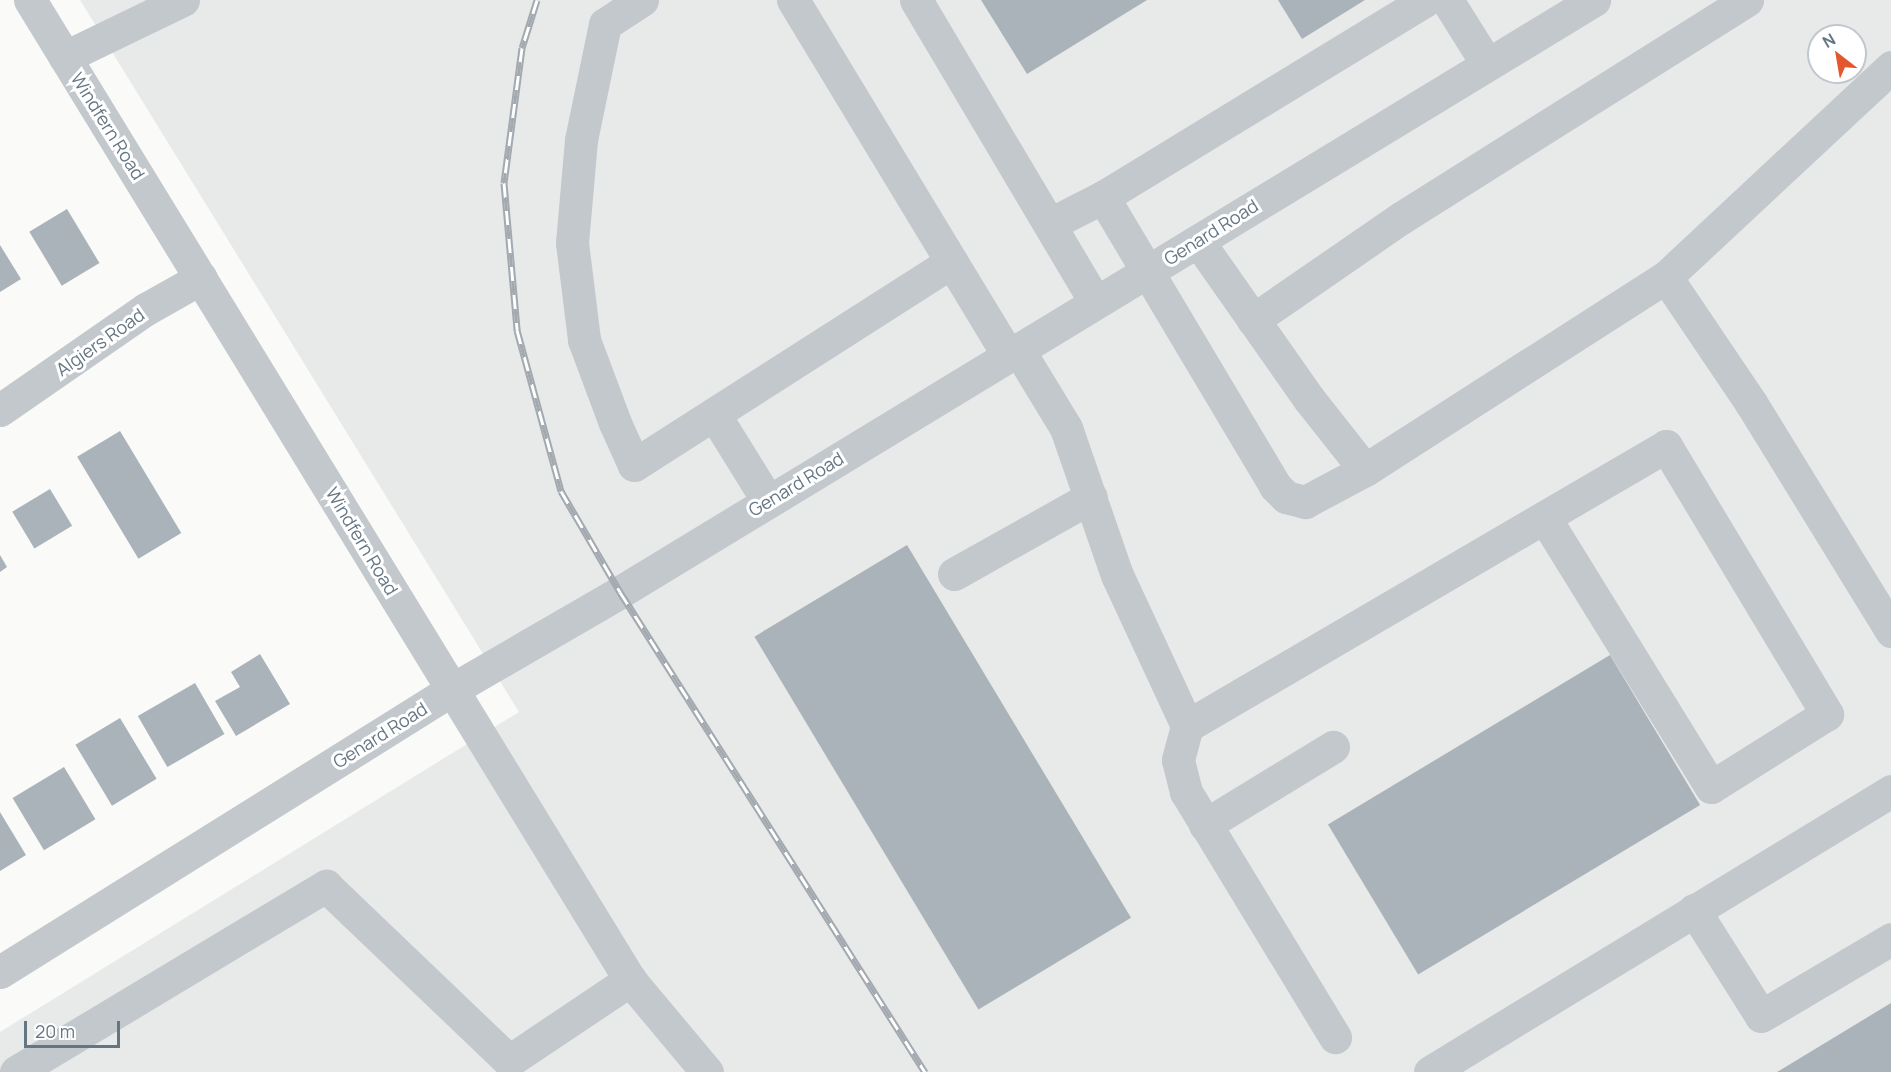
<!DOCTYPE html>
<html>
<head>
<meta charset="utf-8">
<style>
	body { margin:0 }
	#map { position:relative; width:1891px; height:1072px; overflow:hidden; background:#fafaf8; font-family:Manrope,sans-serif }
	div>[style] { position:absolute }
	.built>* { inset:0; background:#e8e9e9 }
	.building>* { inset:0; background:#aab3b9; transform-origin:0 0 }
	.minor>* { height:33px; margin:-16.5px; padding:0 16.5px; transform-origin:16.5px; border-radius:16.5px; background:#c3c8cc }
	.rail>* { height:7px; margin-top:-3.5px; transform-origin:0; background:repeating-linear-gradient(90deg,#fff 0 14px,#a2aab0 0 28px); box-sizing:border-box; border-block:2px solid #a2aab0 }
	span { translate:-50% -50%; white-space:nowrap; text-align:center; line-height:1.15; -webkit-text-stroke:6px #fff; paint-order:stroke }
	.street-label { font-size:18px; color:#657683 }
	.north { position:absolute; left:1807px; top:24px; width:60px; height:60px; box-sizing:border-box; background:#fff; border:2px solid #c1c8cd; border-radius:50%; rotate:329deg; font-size:16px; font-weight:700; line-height:24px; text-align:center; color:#657683 }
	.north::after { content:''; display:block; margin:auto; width:21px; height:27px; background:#e4572e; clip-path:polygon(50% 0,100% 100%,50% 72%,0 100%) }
	.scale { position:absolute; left:24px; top:1021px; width:96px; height:27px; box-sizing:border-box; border:3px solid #657683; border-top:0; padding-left:8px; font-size:18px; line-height:21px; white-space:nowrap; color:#657683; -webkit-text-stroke:4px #fff; paint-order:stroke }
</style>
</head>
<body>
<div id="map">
	<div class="built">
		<div style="clip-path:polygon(evenodd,80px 0,1891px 0,1891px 1072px,0 1072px,0 1032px,519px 712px,80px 0,1819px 36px,1855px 36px,1855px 72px,1819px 72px,1819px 36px)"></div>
	</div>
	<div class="building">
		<div style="clip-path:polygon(981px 0,1147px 0,1027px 74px)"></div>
		<div style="clip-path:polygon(1278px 0,1365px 0,1302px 39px)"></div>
		<div style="left:67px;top:209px;width:63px;height:44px;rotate:59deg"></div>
		<div style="clip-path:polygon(0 245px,21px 279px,0 292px)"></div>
		<div style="left:120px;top:431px;width:119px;height:50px;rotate:59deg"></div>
		<div style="left:50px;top:489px;width:43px;height:44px;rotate:59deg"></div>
		<div style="left:907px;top:545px;width:435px;height:178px;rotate:59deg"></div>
		<div style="clip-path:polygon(0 555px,7px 567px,0 572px)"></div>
		<div style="clip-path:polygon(260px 654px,290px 704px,236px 736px,215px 701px,240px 687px,231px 672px)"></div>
		<div style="left:1610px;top:655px;width:175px;height:329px;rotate:59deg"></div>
		<div style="left:195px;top:683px;width:59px;height:66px;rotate:60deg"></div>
		<div style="left:120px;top:718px;width:71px;height:52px;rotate:59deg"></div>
		<div style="left:64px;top:767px;width:61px;height:60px;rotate:59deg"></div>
		<div style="clip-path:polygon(0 812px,26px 855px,0 871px)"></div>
		<div style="clip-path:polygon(1891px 1003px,1891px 1072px,1777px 1072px)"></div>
	</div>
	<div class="minor">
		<div style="left:30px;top:0;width:1149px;rotate:58.52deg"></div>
		<div style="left:630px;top:980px;width:120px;rotate:50.1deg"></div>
		<div style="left:642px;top:0;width:44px;rotate:147deg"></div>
		<div style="left:605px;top:24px;width:118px;rotate:101.7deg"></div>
		<div style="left:581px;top:140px;width:103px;rotate:95deg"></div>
		<div style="left:572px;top:243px;width:98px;rotate:82.9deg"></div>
		<div style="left:584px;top:340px;width:89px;rotate:69.5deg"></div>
		<div style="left:615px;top:423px;width:46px;rotate:65.7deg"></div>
		<div style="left:634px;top:465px;width:377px;rotate:-32.6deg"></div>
		<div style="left:793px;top:0;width:415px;rotate:58.8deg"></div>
		<div style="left:916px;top:0;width:351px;rotate:59.3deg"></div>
		<div style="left:1447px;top:0;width:75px;rotate:58deg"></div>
		<div style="left:65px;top:57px;width:131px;rotate:-25.8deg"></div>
		<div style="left:1103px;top:197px;width:336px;rotate:59.2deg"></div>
		<div style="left:1275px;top:486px;width:16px;rotate:45deg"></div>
		<div style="left:1286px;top:497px;width:20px;rotate:15deg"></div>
		<div style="left:1305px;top:502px;width:68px;rotate:-28.1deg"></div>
		<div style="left:1365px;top:470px;width:358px;rotate:-32.7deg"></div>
		<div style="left:1666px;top:277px;width:308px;rotate:-43deg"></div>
		<div style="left:1050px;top:224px;width:59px;rotate:-27deg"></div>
		<div style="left:1103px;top:197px;width:378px;rotate:-31.4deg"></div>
		<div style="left:1198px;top:241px;width:193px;rotate:54.9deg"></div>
		<div style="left:1309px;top:399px;width:90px;rotate:51.7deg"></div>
		<div style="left:1666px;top:277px;width:152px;rotate:56deg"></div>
		<div style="left:1751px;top:403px;width:268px;rotate:58.4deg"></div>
		<div style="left:1253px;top:320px;width:180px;rotate:-34.6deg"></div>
		<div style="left:1401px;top:218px;width:409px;rotate:-32.2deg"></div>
		<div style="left:1018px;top:349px;width:92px;rotate:58.7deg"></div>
		<div style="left:1066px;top:428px;width:156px;rotate:70.9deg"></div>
		<div style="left:1117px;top:575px;width:166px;rotate:65.1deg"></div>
		<div style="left:1187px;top:726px;width:35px;rotate:105deg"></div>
		<div style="left:1178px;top:760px;width:33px;rotate:76deg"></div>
		<div style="left:1186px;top:792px;width:287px;rotate:58.7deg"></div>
		<div style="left:0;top:410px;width:178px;rotate:-34.7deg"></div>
		<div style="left:146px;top:309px;width:63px;rotate:-29.4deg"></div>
		<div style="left:714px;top:414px;width:102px;rotate:58.2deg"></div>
		<div style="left:954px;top:574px;width:157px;rotate:-29.3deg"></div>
		<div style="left:1187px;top:726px;width:555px;rotate:-30.31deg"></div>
		<div style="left:1666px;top:446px;width:313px;rotate:59deg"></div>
		<div style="left:1827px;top:714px;width:137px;rotate:147.8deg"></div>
		<div style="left:1711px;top:787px;width:317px;rotate:-121.7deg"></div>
		<div style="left:1205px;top:825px;width:150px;rotate:-31.4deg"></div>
		<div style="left:1694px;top:910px;width:125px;rotate:57.7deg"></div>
		<div style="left:1761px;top:1016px;width:151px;rotate:-30.6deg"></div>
		<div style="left:0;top:972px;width:534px;rotate:-31.99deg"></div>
		<div style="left:453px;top:689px;width:193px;rotate:-30.1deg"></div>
		<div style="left:620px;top:592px;width:1140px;rotate:-31.29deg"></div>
		<div style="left:16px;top:1072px;width:362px;rotate:-31deg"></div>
		<div style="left:326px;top:886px;width:253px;rotate:43.7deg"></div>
		<div style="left:509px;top:1061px;width:146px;rotate:-33.8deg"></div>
		<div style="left:1430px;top:1072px;width:540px;rotate:-31.36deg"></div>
	</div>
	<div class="rail">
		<div style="left:537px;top:0;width:50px;rotate:107.4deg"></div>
		<div style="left:522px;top:48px;width:136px;rotate:97.6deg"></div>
		<div style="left:504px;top:183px;width:148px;rotate:84.9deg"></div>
		<div style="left:517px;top:330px;width:167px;rotate:74.7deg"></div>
		<div style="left:561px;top:491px;width:117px;rotate:59.7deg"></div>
		<div style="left:620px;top:592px;width:569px;rotate:57.57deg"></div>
	</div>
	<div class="street-label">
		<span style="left:108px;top:126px;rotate:58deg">Windfern Road</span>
		<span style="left:1211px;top:232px;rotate:-32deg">Genard Road</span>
		<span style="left:100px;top:342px;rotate:-35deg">Algiers Road</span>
		<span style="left:796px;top:484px;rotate:-31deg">Genard Road</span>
		<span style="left:362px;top:541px;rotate:59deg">Windfern Road</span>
		<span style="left:380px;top:735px;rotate:-32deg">Genard Road</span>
	</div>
	<div class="north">N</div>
	<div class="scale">20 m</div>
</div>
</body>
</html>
